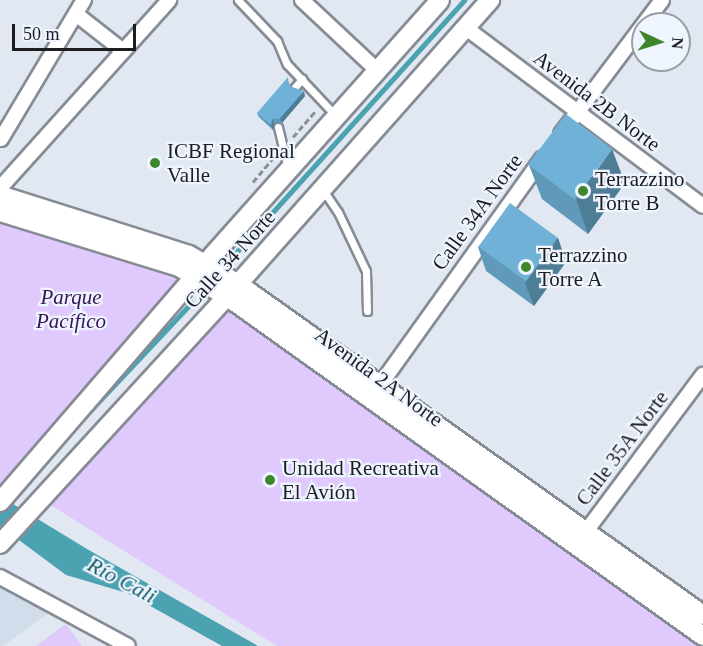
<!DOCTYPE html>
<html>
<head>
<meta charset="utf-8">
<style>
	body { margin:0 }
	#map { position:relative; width:703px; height:646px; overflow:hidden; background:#e2e8f2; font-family:"Times New Roman",serif }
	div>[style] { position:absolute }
	.built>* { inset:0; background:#d2ddec }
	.green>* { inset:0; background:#e0c9fc }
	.water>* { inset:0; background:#4ba3b2 }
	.stream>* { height:5px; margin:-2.5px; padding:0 2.5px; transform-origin:2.5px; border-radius:2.5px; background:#4ba3b2 }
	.path>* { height:3px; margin-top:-1.5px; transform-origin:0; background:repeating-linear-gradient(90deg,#8b8f96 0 6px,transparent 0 9px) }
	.roads { filter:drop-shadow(2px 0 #868c95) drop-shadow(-2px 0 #868c95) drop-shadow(0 2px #868c95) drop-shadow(0 -2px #868c95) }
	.lane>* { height:7px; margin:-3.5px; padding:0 3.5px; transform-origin:3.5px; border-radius:3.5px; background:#fff }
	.street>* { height:14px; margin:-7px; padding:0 7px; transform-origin:7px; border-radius:7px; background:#fff }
	.secondary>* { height:18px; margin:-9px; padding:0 9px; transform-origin:9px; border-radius:9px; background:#fff }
	.wall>* { inset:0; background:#6099b9 }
	.shaded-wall>* { inset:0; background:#4e7d96 }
	.building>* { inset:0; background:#70b2d7; transform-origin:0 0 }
	.dots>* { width:16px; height:16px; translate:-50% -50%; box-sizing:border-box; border:3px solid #eff5ff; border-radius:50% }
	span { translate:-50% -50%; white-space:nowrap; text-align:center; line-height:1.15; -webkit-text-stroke:4.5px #eff5ff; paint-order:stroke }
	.street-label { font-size:21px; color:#1b1d21 }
	.poi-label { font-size:21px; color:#1b1d21 }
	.left { translate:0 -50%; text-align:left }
	.park-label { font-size:21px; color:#381357; font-style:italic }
	.water-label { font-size:22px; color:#125c67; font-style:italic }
	.north { position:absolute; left:631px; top:12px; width:60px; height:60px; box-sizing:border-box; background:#eff5ff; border:2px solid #9a9fa6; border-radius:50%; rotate:94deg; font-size:16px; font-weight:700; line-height:24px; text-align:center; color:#1b1d21 }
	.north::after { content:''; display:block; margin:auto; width:21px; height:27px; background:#3e862c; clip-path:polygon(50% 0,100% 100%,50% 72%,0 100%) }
	.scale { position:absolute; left:12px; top:24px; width:124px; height:27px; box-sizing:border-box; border:3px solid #1b1d21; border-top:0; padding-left:8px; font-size:18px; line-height:21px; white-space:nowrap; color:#1b1d21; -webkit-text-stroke:4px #eff5ff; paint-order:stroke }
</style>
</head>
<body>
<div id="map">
	<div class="built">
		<div style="clip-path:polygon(0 577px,57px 607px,3px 646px,0 646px)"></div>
	</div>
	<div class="green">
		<div style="clip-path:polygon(0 212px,194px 276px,0 496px)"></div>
		<div style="clip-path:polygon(227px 297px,703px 636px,703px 646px,277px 646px,49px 504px)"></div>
		<div style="clip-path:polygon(66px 624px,82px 646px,36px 646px)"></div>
	</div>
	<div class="water">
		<div style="clip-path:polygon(0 496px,87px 549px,258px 646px,222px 646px,127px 593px,66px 575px,0 526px)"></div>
	</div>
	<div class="stream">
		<div style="left:233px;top:256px;width:345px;rotate:-47.9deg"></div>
		<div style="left:86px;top:415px;width:154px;rotate:-46.8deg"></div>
	</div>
	<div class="path">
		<div style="left:293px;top:137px;width:35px;rotate:-49deg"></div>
		<div style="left:253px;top:182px;width:33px;rotate:-50deg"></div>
	</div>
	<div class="roads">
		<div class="lane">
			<div style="left:238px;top:0;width:57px;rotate:46.4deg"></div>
			<div style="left:277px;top:41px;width:25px;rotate:67deg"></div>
			<div style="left:287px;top:64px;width:70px;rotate:46.7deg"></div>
			<div style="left:295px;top:87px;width:11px;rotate:-49deg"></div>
			<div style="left:278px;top:127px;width:42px;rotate:76.3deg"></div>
			<div style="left:323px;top:190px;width:27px;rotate:56deg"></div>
			<div style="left:338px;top:212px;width:65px;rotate:64.6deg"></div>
			<div style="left:366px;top:271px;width:40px;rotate:88.6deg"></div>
		</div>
		<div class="street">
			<div style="left:302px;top:0;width:104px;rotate:43.1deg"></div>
			<div style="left:76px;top:14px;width:60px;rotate:38.2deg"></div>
			<div style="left:644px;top:24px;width:30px;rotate:-53deg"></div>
			<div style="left:466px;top:28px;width:296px;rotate:36.9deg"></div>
			<div style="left:561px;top:134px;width:136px;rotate:-53deg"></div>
			<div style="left:1px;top:139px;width:162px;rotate:-59.2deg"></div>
			<div style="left:0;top:188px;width:253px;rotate:-48deg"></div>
			<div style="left:375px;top:392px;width:287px;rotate:-54.4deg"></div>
			<div style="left:581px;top:538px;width:204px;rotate:-53.2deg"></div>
			<div style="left:0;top:577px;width:145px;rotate:28.3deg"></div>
		</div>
		<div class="secondary">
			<div style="left:0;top:195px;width:198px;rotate:17.6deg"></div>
			<div style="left:189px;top:255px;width:57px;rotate:30.6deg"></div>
			<div style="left:238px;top:284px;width:571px;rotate:35.44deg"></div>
			<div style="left:0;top:212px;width:187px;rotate:17.1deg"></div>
			<div style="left:179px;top:267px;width:66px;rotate:32deg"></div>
			<div style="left:235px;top:302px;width:575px;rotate:35.51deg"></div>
			<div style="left:0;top:502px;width:326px;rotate:-49.2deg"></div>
			<div style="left:213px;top:255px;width:341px;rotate:-48.3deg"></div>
			<div style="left:0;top:544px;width:352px;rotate:-47.5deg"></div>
			<div style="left:238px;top:284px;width:380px;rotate:-48.4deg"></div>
		</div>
	</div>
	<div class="wall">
		<div style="clip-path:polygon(289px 82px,290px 87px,305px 96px,282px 123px,274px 123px,273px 130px,259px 117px,257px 113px)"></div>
		<div style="clip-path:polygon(529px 165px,625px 183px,588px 234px,542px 199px)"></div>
		<div style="clip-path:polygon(558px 238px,566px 262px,534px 306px,486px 271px,478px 247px)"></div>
	</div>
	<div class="shaded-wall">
		<div style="clip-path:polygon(304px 91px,305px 96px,282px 123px,280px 118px)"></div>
		<div style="clip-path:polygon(272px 119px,274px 123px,273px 130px,271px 125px)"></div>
		<div style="clip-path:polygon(612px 149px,625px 183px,588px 234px,576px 199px)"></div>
		<div style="clip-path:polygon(558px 238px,566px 262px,534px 306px,525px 283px)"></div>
	</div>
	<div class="building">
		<div style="clip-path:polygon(288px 77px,289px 86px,304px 91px,280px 118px,272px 119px,271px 125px,257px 113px)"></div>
		<div style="left:566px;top:114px;width:58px;height:63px;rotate:37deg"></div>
		<div style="left:510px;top:203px;width:59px;height:54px;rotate:36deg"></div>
	</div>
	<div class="dots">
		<div style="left:155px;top:163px;background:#3e862c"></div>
		<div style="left:583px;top:191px;background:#3e862c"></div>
		<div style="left:526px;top:267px;background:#3e862c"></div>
		<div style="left:270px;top:480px;background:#3e862c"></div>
	</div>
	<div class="street-label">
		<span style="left:597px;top:101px;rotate:37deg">Avenida 2B Norte</span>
		<span style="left:477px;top:212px;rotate:-54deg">Calle 34A Norte</span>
		<span style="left:230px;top:259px;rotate:-48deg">Calle 34 Norte</span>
		<span style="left:379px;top:377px;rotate:36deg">Avenida 2A Norte</span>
		<span style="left:622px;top:448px;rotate:-53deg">Calle 35A Norte</span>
	</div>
	<div class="poi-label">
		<span class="left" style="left:167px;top:163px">ICBF Regional<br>Valle</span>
		<span class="left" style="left:595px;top:191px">Terrazzino<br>Torre B</span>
		<span class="left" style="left:538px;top:267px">Terrazzino<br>Torre A</span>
		<span class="left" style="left:282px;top:480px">Unidad Recreativa<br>El Avión</span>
	</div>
	<div class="park-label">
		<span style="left:71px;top:309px">Parque<br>Pacífico</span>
	</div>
	<div class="water-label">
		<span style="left:122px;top:580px;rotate:28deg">Río Cali</span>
	</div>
	<div class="north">N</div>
	<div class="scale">50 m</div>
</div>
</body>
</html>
